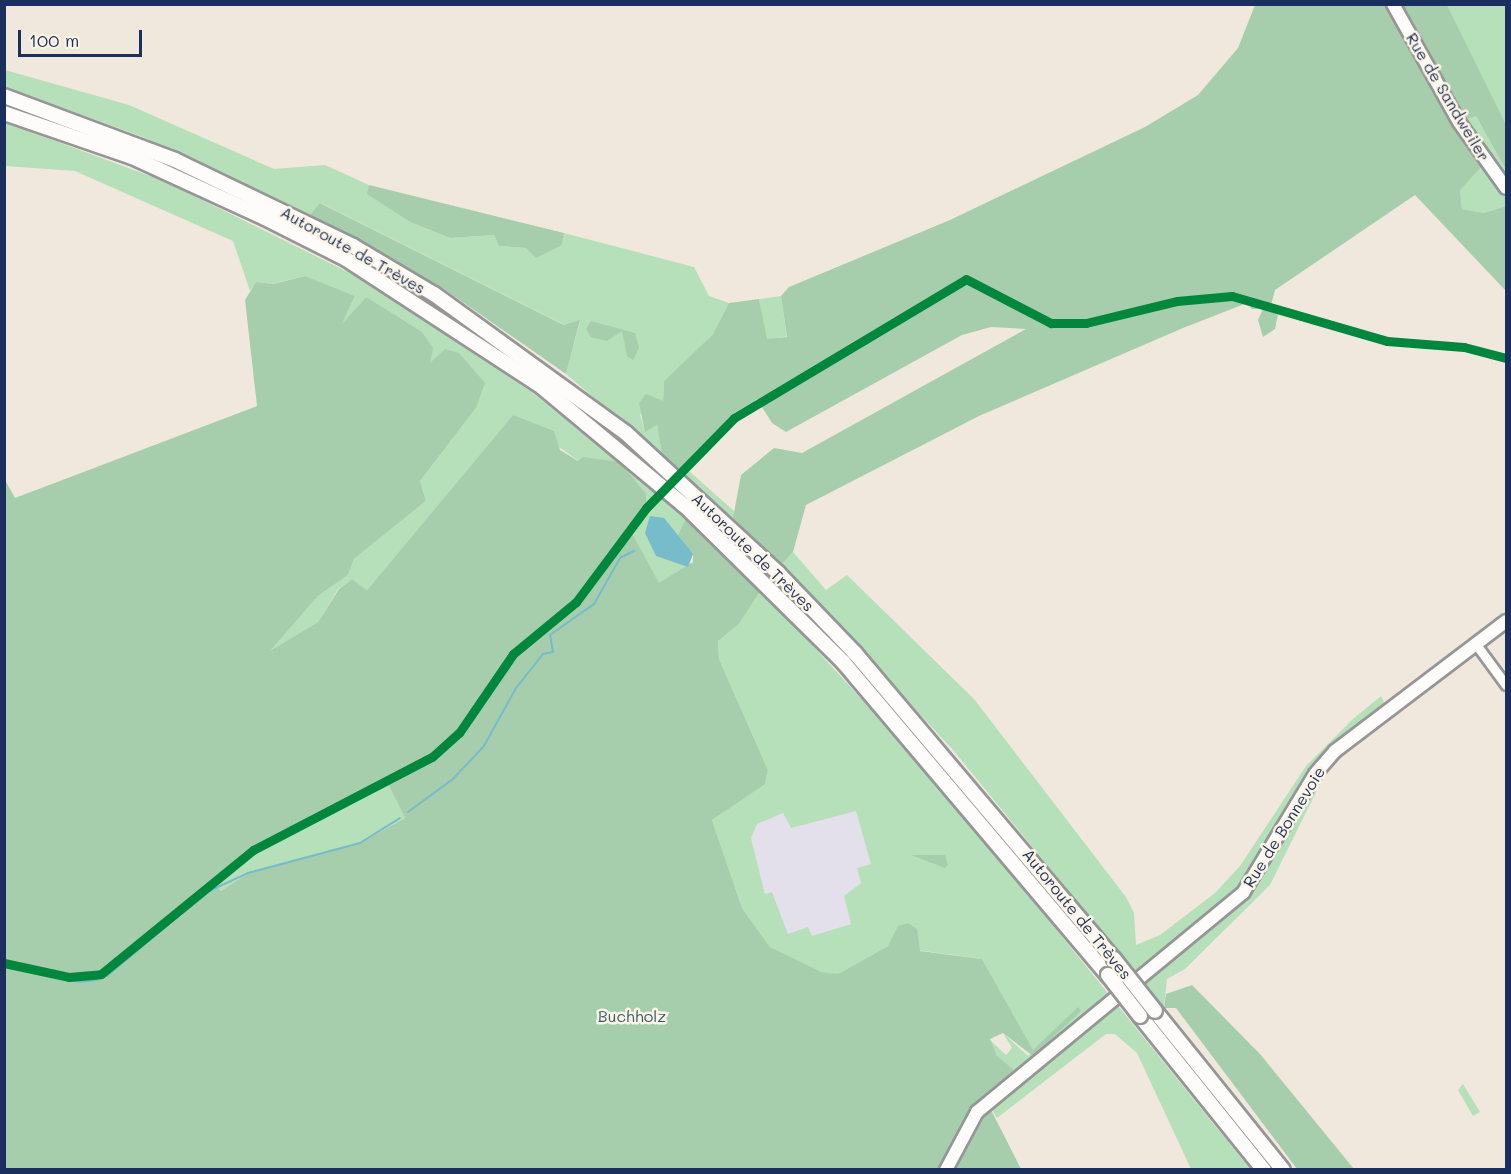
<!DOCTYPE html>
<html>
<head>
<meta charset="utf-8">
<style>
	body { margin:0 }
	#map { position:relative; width:1511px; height:1174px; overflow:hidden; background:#f0e8dc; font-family:Mali,sans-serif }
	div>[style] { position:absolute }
	.built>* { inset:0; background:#e3dfeb }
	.green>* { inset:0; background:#b5e0b9; transform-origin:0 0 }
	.forest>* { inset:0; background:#a7ceac }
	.water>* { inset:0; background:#76bcca }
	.stream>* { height:2px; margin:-1px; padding:0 1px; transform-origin:1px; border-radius:1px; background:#76bcca }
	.roads { filter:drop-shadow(2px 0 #969697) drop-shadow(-2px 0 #969697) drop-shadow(0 2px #969697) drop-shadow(0 -2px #969697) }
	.minor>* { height:9px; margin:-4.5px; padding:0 4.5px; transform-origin:4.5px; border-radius:4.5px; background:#fdfcfa }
	.major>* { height:12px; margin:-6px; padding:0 6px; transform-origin:6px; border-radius:6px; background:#fdfcfa }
	.highway>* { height:14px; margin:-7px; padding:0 7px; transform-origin:7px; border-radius:7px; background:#fdfcfa }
	.bridges { filter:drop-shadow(2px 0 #969697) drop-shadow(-2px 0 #969697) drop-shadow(0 2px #969697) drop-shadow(0 -2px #969697) }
	.highway-bridge>* { height:14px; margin:-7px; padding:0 7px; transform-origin:7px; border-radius:7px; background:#fdfcfa }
	.cycleway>* { height:9px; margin:-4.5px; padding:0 4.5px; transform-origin:4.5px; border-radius:4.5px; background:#00873e }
	span { translate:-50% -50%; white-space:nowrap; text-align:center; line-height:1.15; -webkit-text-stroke:5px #fcf5e5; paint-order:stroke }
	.street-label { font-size:16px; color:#1b2f5e }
	.park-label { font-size:16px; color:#355a6e }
	.frame { position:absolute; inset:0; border:6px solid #1b2f5e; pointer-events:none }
	.scale { position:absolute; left:18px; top:30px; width:124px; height:27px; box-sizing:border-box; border:3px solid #1b2f5e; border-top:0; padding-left:8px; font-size:18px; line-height:21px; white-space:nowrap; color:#1b2f5e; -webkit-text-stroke:4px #fcf5e5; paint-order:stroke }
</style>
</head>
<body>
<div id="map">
	<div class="built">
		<div style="clip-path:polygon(856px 810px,871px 864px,857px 868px,861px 883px,844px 896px,851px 924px,811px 937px,788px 934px,772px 892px,765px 894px,751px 838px,757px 824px,783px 813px,791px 828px)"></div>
	</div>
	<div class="green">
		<div style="clip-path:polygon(1447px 5px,1506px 5px,1506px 125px,1486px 92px)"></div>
		<div style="clip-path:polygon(5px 70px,129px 105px,274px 169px,325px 165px,369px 185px,368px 194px,410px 222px,450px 238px,494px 235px,499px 246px,526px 248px,562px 245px,564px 233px,694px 267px,709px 296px,729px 303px,713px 334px,664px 381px,663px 401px,640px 414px,645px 431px,657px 425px,662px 455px,566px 374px,580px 321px,565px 325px,321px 203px,310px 215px,143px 137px,5px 87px)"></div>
		<div style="clip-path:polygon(1476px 116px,1506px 170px,1506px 206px,1484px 213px,1462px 209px,1460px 190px,1459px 122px)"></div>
		<div style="clip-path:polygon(4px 122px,166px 182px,354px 275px,533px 393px,658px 495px,712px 438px,689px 471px,735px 512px,733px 518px,686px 519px,693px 554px,688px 567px,659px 584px,631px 531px,646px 508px,513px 415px,367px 590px,352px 579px,338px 589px,318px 622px,268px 653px,318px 596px,348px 575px,354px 559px,426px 501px,420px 481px,476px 408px,366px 297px,341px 326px,355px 296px,304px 276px,272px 284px,256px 282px,250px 291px,233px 241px,75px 171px,5px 166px)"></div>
		<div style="left:781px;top:296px;width:41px;height:22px;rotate:82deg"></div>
		<div style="clip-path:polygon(793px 552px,826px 590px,847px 575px,974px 699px,1126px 897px,1134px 913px,1136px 945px,1160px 935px,1215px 893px,1240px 866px,1306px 766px,1353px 719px,1381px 696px,1390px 714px,1326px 772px,1270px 885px,1185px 969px,1167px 979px,1164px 1008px,953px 750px,781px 565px)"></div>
		<div style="clip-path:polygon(evenodd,761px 590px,928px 771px,1250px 1169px,1191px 1169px,1137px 1053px,1115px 1034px,1106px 1034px,997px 1118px,987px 1102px,997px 1056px,989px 1039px,1006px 1055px,1012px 1048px,1003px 1033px,1028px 1056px,1079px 1007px,1033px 1051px,982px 959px,888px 946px,838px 974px,820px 973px,770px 947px,742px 908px,712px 820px,765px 783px,768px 770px,719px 659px,718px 641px,739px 624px,761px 590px,856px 811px,871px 864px,857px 868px,861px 883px,844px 896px,851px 924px,812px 936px,808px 927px,788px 934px,772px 892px,765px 894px,751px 838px,757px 824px,783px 813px,791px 828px,856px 811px)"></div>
		<div style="clip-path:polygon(388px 784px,405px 818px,360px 843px,248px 873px,221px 891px,212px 882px,253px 850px)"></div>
		<div style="clip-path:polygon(1463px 1084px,1480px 1112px,1473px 1116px,1458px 1090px)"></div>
	</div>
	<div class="forest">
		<div style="clip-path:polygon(1255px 5px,1447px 5px,1506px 125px,1506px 170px,1476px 116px,1459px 122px,1482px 166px,1460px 190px,1462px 209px,1484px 213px,1506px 206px,1506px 291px,1415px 195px,1275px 290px,1270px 309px,1252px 309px,1247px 303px,1183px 328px,979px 416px,806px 505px,793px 552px,781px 565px,733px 518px,741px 475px,774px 448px,802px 453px,1026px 329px,991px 327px,962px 335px,786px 432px,772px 423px,757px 399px,682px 471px,662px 455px,657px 425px,645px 432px,639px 403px,646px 394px,663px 401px,664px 381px,713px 334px,729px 303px,759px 299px,767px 339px,787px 337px,781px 296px,789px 287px,950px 220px,1145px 127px,1198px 95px,1238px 48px)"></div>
		<div style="clip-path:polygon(369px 185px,564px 233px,562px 245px,536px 258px,526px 248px,499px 246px,494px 235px,450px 238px,410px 222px,367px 194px)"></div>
		<div style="clip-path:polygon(320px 203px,564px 325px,580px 320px,566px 374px,444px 289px,310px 215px)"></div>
		<div style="clip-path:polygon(evenodd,305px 276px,355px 296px,342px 324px,366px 297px,422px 332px,433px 348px,430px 363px,445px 349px,459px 353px,485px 383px,476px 408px,420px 481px,426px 501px,354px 559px,348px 575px,318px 596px,270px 651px,318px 622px,339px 589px,352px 579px,367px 590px,513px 415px,554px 431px,560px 450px,578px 461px,583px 457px,620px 462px,646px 494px,646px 508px,631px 531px,659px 583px,693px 562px,693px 554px,677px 537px,686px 519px,761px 590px,739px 624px,718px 641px,719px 659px,768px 770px,765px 784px,712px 820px,742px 908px,770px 947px,821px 972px,838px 974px,888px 946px,898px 926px,908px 923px,917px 929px,920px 951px,982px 959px,1033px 1050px,1078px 1007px,1081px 1011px,1033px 1056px,1003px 1033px,990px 1039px,997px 1056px,1013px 1069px,1011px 1079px,987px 1102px,1021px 1169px,5px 1169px,4px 478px,15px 498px,257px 406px,245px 300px,256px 282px,273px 284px,305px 276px,388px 784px,405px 818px,360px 843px,248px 873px,221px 891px,213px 882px,253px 850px,388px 784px)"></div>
		<div style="clip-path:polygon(1263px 309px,1278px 314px,1275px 329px,1263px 337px,1258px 320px)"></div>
		<div style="clip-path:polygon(591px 321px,635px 333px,639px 348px,633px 360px,627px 356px,622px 331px,607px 341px,591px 337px,586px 329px)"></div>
		<div style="clip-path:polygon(911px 855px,945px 855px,948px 865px,945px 868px)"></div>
		<div style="clip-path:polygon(1192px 985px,1260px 1054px,1354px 1169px,1297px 1169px,1176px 1008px,1164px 1008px,1166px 994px)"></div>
	</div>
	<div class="water">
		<div style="clip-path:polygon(650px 516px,664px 518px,693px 554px,688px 567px,656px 556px,645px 533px)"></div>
	</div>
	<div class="stream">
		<div style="left:408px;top:812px;width:56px;rotate:-36.3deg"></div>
		<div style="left:453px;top:779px;width:45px;rotate:-46.8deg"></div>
		<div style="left:484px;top:746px;width:66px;rotate:-61.1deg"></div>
		<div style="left:516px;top:688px;width:43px;rotate:-51.5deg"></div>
		<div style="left:543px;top:654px;width:10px;rotate:-11deg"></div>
		<div style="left:553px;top:652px;width:17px;rotate:-100deg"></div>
		<div style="left:550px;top:635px;width:54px;rotate:-35.2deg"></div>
		<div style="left:594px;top:604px;width:53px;rotate:-60.5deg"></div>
		<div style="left:620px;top:558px;width:16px;rotate:-27deg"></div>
		<div style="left:4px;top:966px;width:77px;rotate:12deg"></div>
		<div style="left:79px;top:982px;width:18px;rotate:-6deg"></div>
		<div style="left:107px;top:976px;width:131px;rotate:-40deg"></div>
		<div style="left:207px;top:892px;width:45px;rotate:-24.9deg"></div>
		<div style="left:248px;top:873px;width:116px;rotate:-15deg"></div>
		<div style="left:360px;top:843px;width:47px;rotate:-32deg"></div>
	</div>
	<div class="roads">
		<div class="minor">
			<div style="left:1475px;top:643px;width:52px;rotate:53.6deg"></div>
		</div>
		<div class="major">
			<div style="left:1393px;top:4px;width:135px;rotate:60.8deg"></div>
			<div style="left:1459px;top:122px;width:81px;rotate:54.5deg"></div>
			<div style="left:946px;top:1170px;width:66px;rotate:-61.9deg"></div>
			<div style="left:977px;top:1112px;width:345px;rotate:-39.5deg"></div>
			<div style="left:1243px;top:893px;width:139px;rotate:-58.8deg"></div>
			<div style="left:1315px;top:774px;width:30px;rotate:-49deg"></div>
			<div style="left:1335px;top:751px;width:215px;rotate:-37.2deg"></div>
		</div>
		<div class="highway">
			<div style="left:4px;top:96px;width:183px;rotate:20.5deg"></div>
			<div style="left:175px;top:160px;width:198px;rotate:25.8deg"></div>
			<div style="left:353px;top:246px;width:94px;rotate:30.7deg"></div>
			<div style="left:434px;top:294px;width:237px;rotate:35.9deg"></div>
			<div style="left:626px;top:433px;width:207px;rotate:42.6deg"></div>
			<div style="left:778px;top:573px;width:111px;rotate:46.1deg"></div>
			<div style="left:855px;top:653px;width:401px;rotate:49.8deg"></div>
			<div style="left:4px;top:113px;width:135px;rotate:19deg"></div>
			<div style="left:132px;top:157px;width:146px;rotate:24.6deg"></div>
			<div style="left:265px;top:218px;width:91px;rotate:26.8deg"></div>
			<div style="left:346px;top:259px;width:234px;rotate:33.1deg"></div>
			<div style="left:542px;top:387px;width:186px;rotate:39.8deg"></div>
			<div style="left:685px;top:506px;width:223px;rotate:44.6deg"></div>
			<div style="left:844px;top:663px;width:409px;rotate:49.8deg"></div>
			<div style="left:1155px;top:1011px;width:204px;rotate:51.2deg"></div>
			<div style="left:1140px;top:1016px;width:198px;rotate:51.2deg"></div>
		</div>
	</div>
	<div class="bridges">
		<div class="highway-bridge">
			<div style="left:1114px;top:959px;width:66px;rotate:51.7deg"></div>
			<div style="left:1108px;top:975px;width:52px;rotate:52deg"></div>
		</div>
	</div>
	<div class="cycleway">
		<div style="left:4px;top:963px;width:66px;rotate:12.2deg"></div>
		<div style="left:69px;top:977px;width:32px;rotate:-5deg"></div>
		<div style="left:101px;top:974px;width:196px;rotate:-39.2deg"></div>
		<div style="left:253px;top:850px;width:202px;rotate:-27.5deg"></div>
		<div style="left:432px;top:757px;width:36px;rotate:-42deg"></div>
		<div style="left:459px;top:733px;width:96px;rotate:-55.6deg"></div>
		<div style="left:513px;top:654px;width:82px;rotate:-39.5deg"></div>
		<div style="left:576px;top:602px;width:117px;rotate:-53.3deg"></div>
		<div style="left:646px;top:508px;width:126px;rotate:-45.6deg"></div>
		<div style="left:734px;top:418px;width:270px;rotate:-30.9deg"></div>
		<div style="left:966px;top:279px;width:96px;rotate:27.4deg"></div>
		<div style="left:1051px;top:323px;width:35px"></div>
		<div style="left:1086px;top:323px;width:94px;rotate:-13.6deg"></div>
		<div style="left:1177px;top:301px;width:55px;rotate:-5.2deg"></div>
		<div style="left:1232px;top:296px;width:161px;rotate:16.2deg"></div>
		<div style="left:1387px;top:341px;width:77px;rotate:4.5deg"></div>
		<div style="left:1464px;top:347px;width:43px;rotate:14.7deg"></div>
	</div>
	<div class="street-label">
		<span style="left:1448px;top:97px;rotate:59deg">Rue de Sandweiler</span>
		<span style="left:353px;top:250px;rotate:29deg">Autoroute de Trèves</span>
		<span style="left:753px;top:552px;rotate:44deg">Autoroute de Trèves</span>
		<span style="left:1284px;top:827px;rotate:-58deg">Rue de Bonnevoie</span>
		<span style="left:1077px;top:914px;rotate:51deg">Autoroute de Trèves</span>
	</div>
	<div class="park-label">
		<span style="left:632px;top:1016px">Buchholz</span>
	</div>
	<div class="frame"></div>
	<div class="scale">100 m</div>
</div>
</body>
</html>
